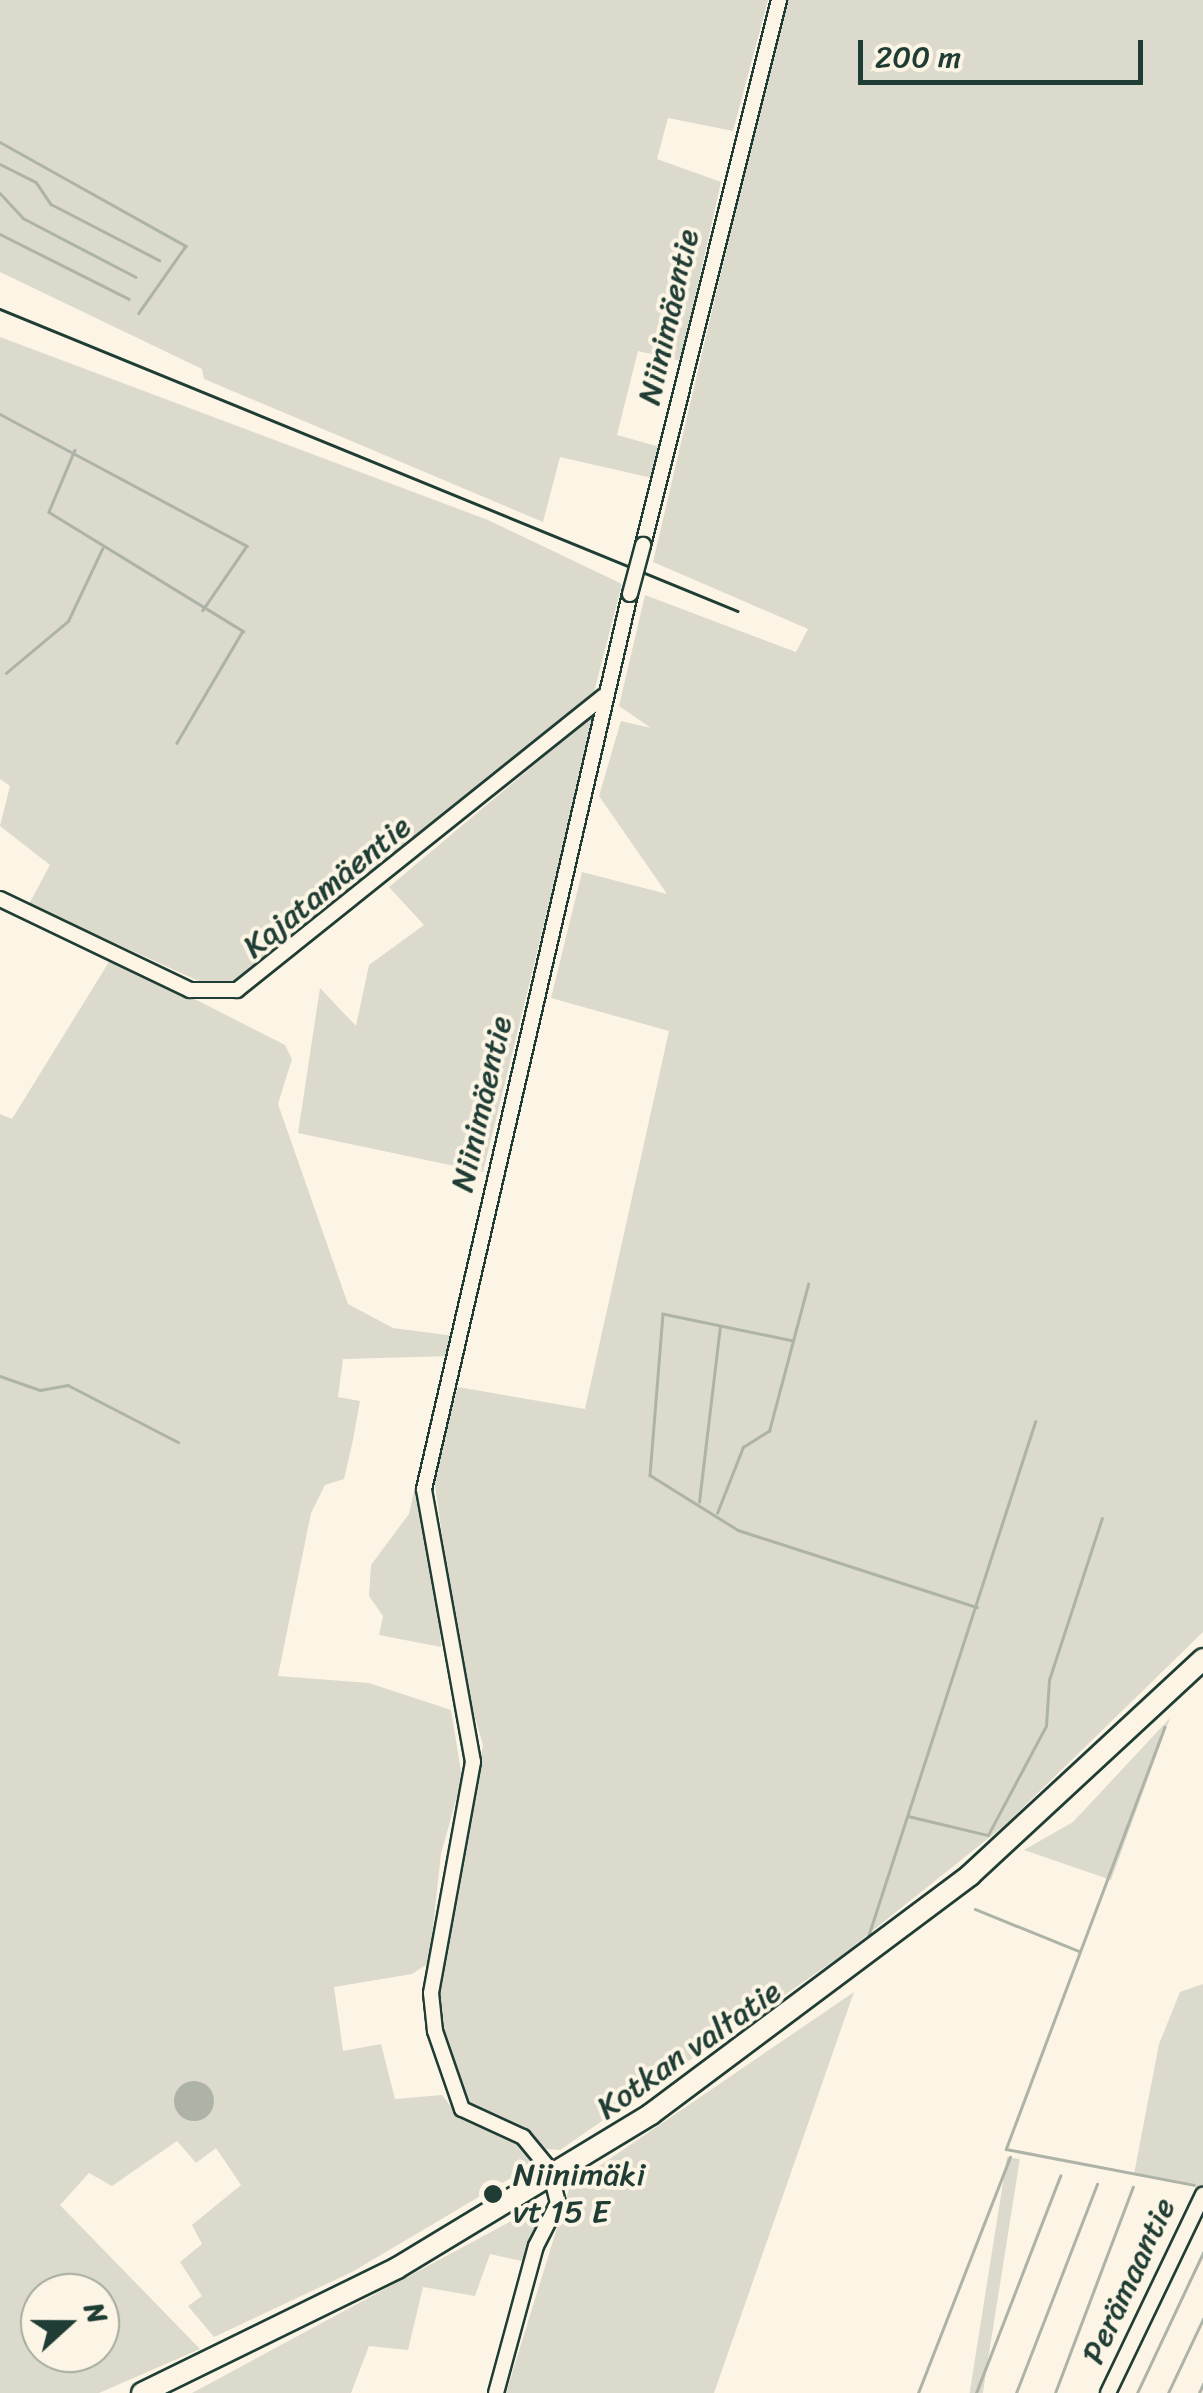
<!DOCTYPE html>
<html>
<head>
<meta charset="utf-8">
<style>
	body { margin:0 }
	#map { position:relative; width:1203px; height:2393px; overflow:hidden; background:#fcf5e5; font-family:Sriracha,sans-serif }
	div>[style] { position:absolute }
	.green>* { inset:0; background:#dcdacc; transform-origin:0 0 }
	.water>* { inset:0; background:#aeb3a7 }
	.round { border-radius:50% }
	.stream>* { height:2.5px; margin:-1.25px; padding:0 1.25px; transform-origin:1.25px; border-radius:1.25px; background:#aeb3a7 }
	.roads { filter:drop-shadow(2px 0 #1f3d34) drop-shadow(-2px 0 #1f3d34) drop-shadow(0 2px #1f3d34) drop-shadow(0 -2px #1f3d34) }
	.minor>* { height:14px; margin:-7px; padding:0 7px; transform-origin:7px; border-radius:7px; background:#fcf5e5 }
	.highway>* { height:20px; margin:-10px; padding:0 10px; transform-origin:10px; border-radius:10px; background:#fcf5e5 }
	.rail>* { height:2.5px; margin:-1.25px; padding:0 1.25px; transform-origin:1.25px; border-radius:1.25px; background:#1f3d34 }
	.bridges { filter:drop-shadow(2px 0 #1f3d34) drop-shadow(-2px 0 #1f3d34) drop-shadow(0 2px #1f3d34) drop-shadow(0 -2px #1f3d34) }
	.minor-bridge>* { height:14px; margin:-7px; padding:0 7px; transform-origin:7px; border-radius:7px; background:#fcf5e5 }
	.dots>* { width:28px; height:28px; translate:-50% -50%; box-sizing:border-box; border:5px solid #fcf5e5; border-radius:50% }
	span { translate:-50% -50%; white-space:nowrap; text-align:center; line-height:1.15; -webkit-text-stroke:8px #fcf5e5; paint-order:stroke }
	.street-label { font-size:32px; color:#1f3d34 }
	.poi-label { font-size:32px; color:#1f3d34 }
	.left { translate:0 -50%; text-align:left }
	.north { position:absolute; left:20px; top:2273px; width:100px; height:100px; box-sizing:border-box; background:#fcf5e5; border:2px solid #a4ab9e; border-radius:50%; rotate:69deg; font-size:28px; font-weight:700; line-height:40px; text-align:center; color:#1f3d34 }
	.north::after { content:''; display:block; margin:auto; width:35px; height:45px; background:#1f3d34; clip-path:polygon(50% 0,100% 100%,50% 72%,0 100%) }
	.scale { position:absolute; left:858px; top:40px; width:285px; height:45px; box-sizing:border-box; border:5px solid #1f3d34; border-top:0; padding-left:12px; font-size:30px; line-height:35px; white-space:nowrap; color:#1f3d34; -webkit-text-stroke:8px #fcf5e5; paint-order:stroke }
</style>
</head>
<body>
<div id="map">
	<div class="green">
		<div style="clip-path:polygon(0 0,768px 0,733px 131px,668px 118px,657px 159px,721px 182px,681px 361px,638px 351px,617px 435px,660px 447px,652px 478px,560px 457px,543px 522px,204px 379px,202px 369px,0 272px)"></div>
		<div style="clip-path:polygon(785px 0,1203px 0,1203px 1632px,1005px 1825px,841px 1956px,560px 2150px,545px 2149px,465px 2104px,441px 2020px,438px 1993px,483px 1745px,461px 1669px,433px 1471px,458px 1387px,585px 1409px,669px 1031px,551px 998px,582px 872px,667px 894px,599px 796px,621px 721px,651px 728px,619px 706px,645px 595px,796px 652px,808px 629px,653px 562px)"></div>
		<div style="clip-path:polygon(0 337px,488px 520px,622px 584px,594px 692px,235px 982px,214px 988px,29px 904px,50px 865px,0 826px,10px 786px,0 779px)"></div>
		<div style="clip-path:polygon(596px 713px,483px 1172px,298px 1133px,320px 988px,356px 1026px,369px 965px,424px 925px,389px 887px)"></div>
		<div style="clip-path:polygon(evenodd,112px 957px,285px 1045px,292px 1059px,278px 1104px,348px 1304px,393px 1328px,454px 1336px,451px 1356px,343px 1359px,338px 1397px,360px 1401px,353px 1440px,344px 1479px,325px 1485px,311px 1513px,278px 1676px,369px 1683px,451px 1710px,462px 1778px,441px 1854px,429px 1963px,412px 1974px,334px 1987px,343px 2051px,381px 2044px,395px 2099px,442px 2095px,459px 2117px,515px 2141px,533px 2165px,352px 2272px,214px 2337px,188px 2306px,202px 2296px,180px 2262px,202px 2244px,192px 2225px,241px 2185px,216px 2148px,196px 2163px,177px 2141px,112px 2186px,89px 2173px,60px 2205px,200px 2349px,99px 2393px,0 2393px,0 1114px,12px 1119px,112px 957px,40px 2293px,100px 2293px,100px 2353px,40px 2353px,40px 2293px)"></div>
		<div style="clip-path:polygon(417px 1478px,435px 1559px,441px 1647px,379px 1635px,383px 1616px,369px 1596px,371px 1565px,409px 1514px)"></div>
		<div style="clip-path:polygon(1170px 1718px,1111px 1880px,1024px 1850px,1073px 1822px)"></div>
		<div style="clip-path:polygon(1203px 1984px,1203px 2186px,1196px 2187px,1134px 2174px,1159px 2044px,1180px 1992px)"></div>
		<div style="clip-path:polygon(854px 1992px,714px 2393px,506px 2393px,570px 2186px)"></div>
		<div style="left:1007px;top:2157px;width:13px;height:253px;rotate:9deg"></div>
		<div style="clip-path:polygon(539px 2206px,526px 2262px,490px 2254px,475px 2296px,423px 2287px,408px 2350px,369px 2346px,351px 2393px,192px 2393px)"></div>
	</div>
	<div class="water">
		<div class="round" style="left:174px;top:2081px;width:40px;height:40px"></div>
	</div>
	<div class="stream">
		<div style="left:0;top:142px;width:213px;rotate:29.2deg"></div>
		<div style="left:186px;top:246px;width:82px;rotate:125deg"></div>
		<div style="left:0;top:164px;width:40px;rotate:26.6deg"></div>
		<div style="left:36px;top:182px;width:27px;rotate:56deg"></div>
		<div style="left:51px;top:204px;width:122px;rotate:27.4deg"></div>
		<div style="left:0;top:193px;width:34px;rotate:47deg"></div>
		<div style="left:23px;top:218px;width:127px;rotate:27.6deg"></div>
		<div style="left:0;top:234px;width:144px;rotate:26.7deg"></div>
		<div style="left:0;top:414px;width:280px;rotate:28.1deg"></div>
		<div style="left:247px;top:546px;width:78px;rotate:124.5deg"></div>
		<div style="left:75px;top:450px;width:67px;rotate:112.8deg"></div>
		<div style="left:49px;top:512px;width:228px;rotate:31.5deg"></div>
		<div style="left:243px;top:631px;width:130px;rotate:120.5deg"></div>
		<div style="left:6px;top:673px;width:81px;rotate:-40deg"></div>
		<div style="left:68px;top:621px;width:80px;rotate:-64.7deg"></div>
		<div style="left:793px;top:1341px;width:133px;rotate:-168.3deg"></div>
		<div style="left:663px;top:1314px;width:162px;rotate:94.6deg"></div>
		<div style="left:650px;top:1475px;width:104px;rotate:32deg"></div>
		<div style="left:738px;top:1530px;width:251px;rotate:17.9deg"></div>
		<div style="left:0;top:1376px;width:42px;rotate:19.3deg"></div>
		<div style="left:40px;top:1390px;width:28px;rotate:-10deg"></div>
		<div style="left:68px;top:1385px;width:124px;rotate:27.4deg"></div>
		<div style="left:699px;top:1502px;width:177px;rotate:-83.2deg"></div>
		<div style="left:717px;top:1513px;width:71px;rotate:-68.5deg"></div>
		<div style="left:743px;top:1447px;width:31px;rotate:-32deg"></div>
		<div style="left:769px;top:1431px;width:152px;rotate:-75.1deg"></div>
		<div style="left:1165px;top:1727px;width:451px;rotate:110.6deg"></div>
		<div style="left:1006px;top:2149px;width:191px;rotate:10.8deg"></div>
		<div style="left:908px;top:1816px;width:82px;rotate:13.4deg"></div>
		<div style="left:988px;top:1835px;width:123px;rotate:-62deg"></div>
		<div style="left:1046px;top:1726px;width:46px;rotate:-86.3deg"></div>
		<div style="left:1049px;top:1680px;width:170px;rotate:-71.9deg"></div>
		<div style="left:975px;top:1909px;width:112px;rotate:22deg"></div>
		<div style="left:867px;top:1940px;width:545px;rotate:-72.03deg"></div>
		<div style="left:918px;top:2393px;width:253px;rotate:-68.7deg"></div>
		<div style="left:976px;top:2393px;width:233px;rotate:-68.8deg"></div>
		<div style="left:1016px;top:2393px;width:224px;rotate:-68.8deg"></div>
		<div style="left:1055px;top:2393px;width:220px;rotate:-69.3deg"></div>
		<div style="left:1137px;top:2393px;width:155px;rotate:-64.8deg"></div>
		<div style="left:1168px;top:2393px;width:82px;rotate:-64.7deg"></div>
		<div style="left:1199px;top:2393px;width:10px;rotate:-66deg"></div>
	</div>
	<div class="roads">
		<div class="minor">
			<div style="left:643px;top:545px;width:562px;rotate:-75.99deg"></div>
			<div style="left:0;top:899px;width:211px;rotate:25.6deg"></div>
			<div style="left:190px;top:990px;width:47px"></div>
			<div style="left:237px;top:990px;width:470px;rotate:-38.7deg"></div>
			<div style="left:556px;top:2177px;width:52px;rotate:-129.5deg"></div>
			<div style="left:523px;top:2137px;width:67px;rotate:-155.3deg"></div>
			<div style="left:462px;top:2109px;width:83px;rotate:-109.1deg"></div>
			<div style="left:435px;top:2031px;width:38px;rotate:-96deg"></div>
			<div style="left:431px;top:1993px;width:235px;rotate:-79.7deg"></div>
			<div style="left:473px;top:1762px;width:277px;rotate:-100.2deg"></div>
			<div style="left:424px;top:1489px;width:918px;rotate:-77.04deg"></div>
			<div style="left:496px;top:2393px;width:152px;rotate:-74.8deg"></div>
			<div style="left:536px;top:2246px;width:48px;rotate:-62.9deg"></div>
			<div style="left:558px;top:2203px;width:25px;rotate:-104deg"></div>
			<div style="left:1108px;top:2393px;width:220px;rotate:-64.4deg"></div>
		</div>
		<div class="highway">
			<div style="left:142px;top:2393px;width:284px;rotate:-26.1deg"></div>
			<div style="left:397px;top:2268px;width:297px;rotate:-31.2deg"></div>
			<div style="left:651px;top:2114px;width:399px;rotate:-36.8deg"></div>
			<div style="left:970px;top:1875px;width:318px;rotate:-42.8deg"></div>
		</div>
	</div>
	<div class="rail">
		<div style="left:0;top:309px;width:797px;rotate:22.26deg"></div>
	</div>
	<div class="bridges">
		<div class="minor-bridge">
			<div style="left:630px;top:594px;width:51px;rotate:-75.1deg"></div>
		</div>
	</div>
	<div class="dots">
		<div style="left:493px;top:2194px;background:#1f3d34"></div>
	</div>
	<div class="street-label">
		<span style="left:669px;top:317px;rotate:-77deg">Niinimäentie</span>
		<span style="left:327px;top:887px;rotate:-39deg">Kajatamäentie</span>
		<span style="left:482px;top:1104px;rotate:-77deg">Niinimäentie</span>
		<span style="left:689px;top:2050px;rotate:-35deg">Kotkan valtatie</span>
		<span style="left:1129px;top:2281px;rotate:-65deg">Perämaantie</span>
	</div>
	<div class="poi-label">
		<span class="left" style="left:513px;top:2194px">Niinimäki<br>vt 15 E</span>
	</div>
	<div class="north">N</div>
	<div class="scale">200 m</div>
</div>
</body>
</html>
